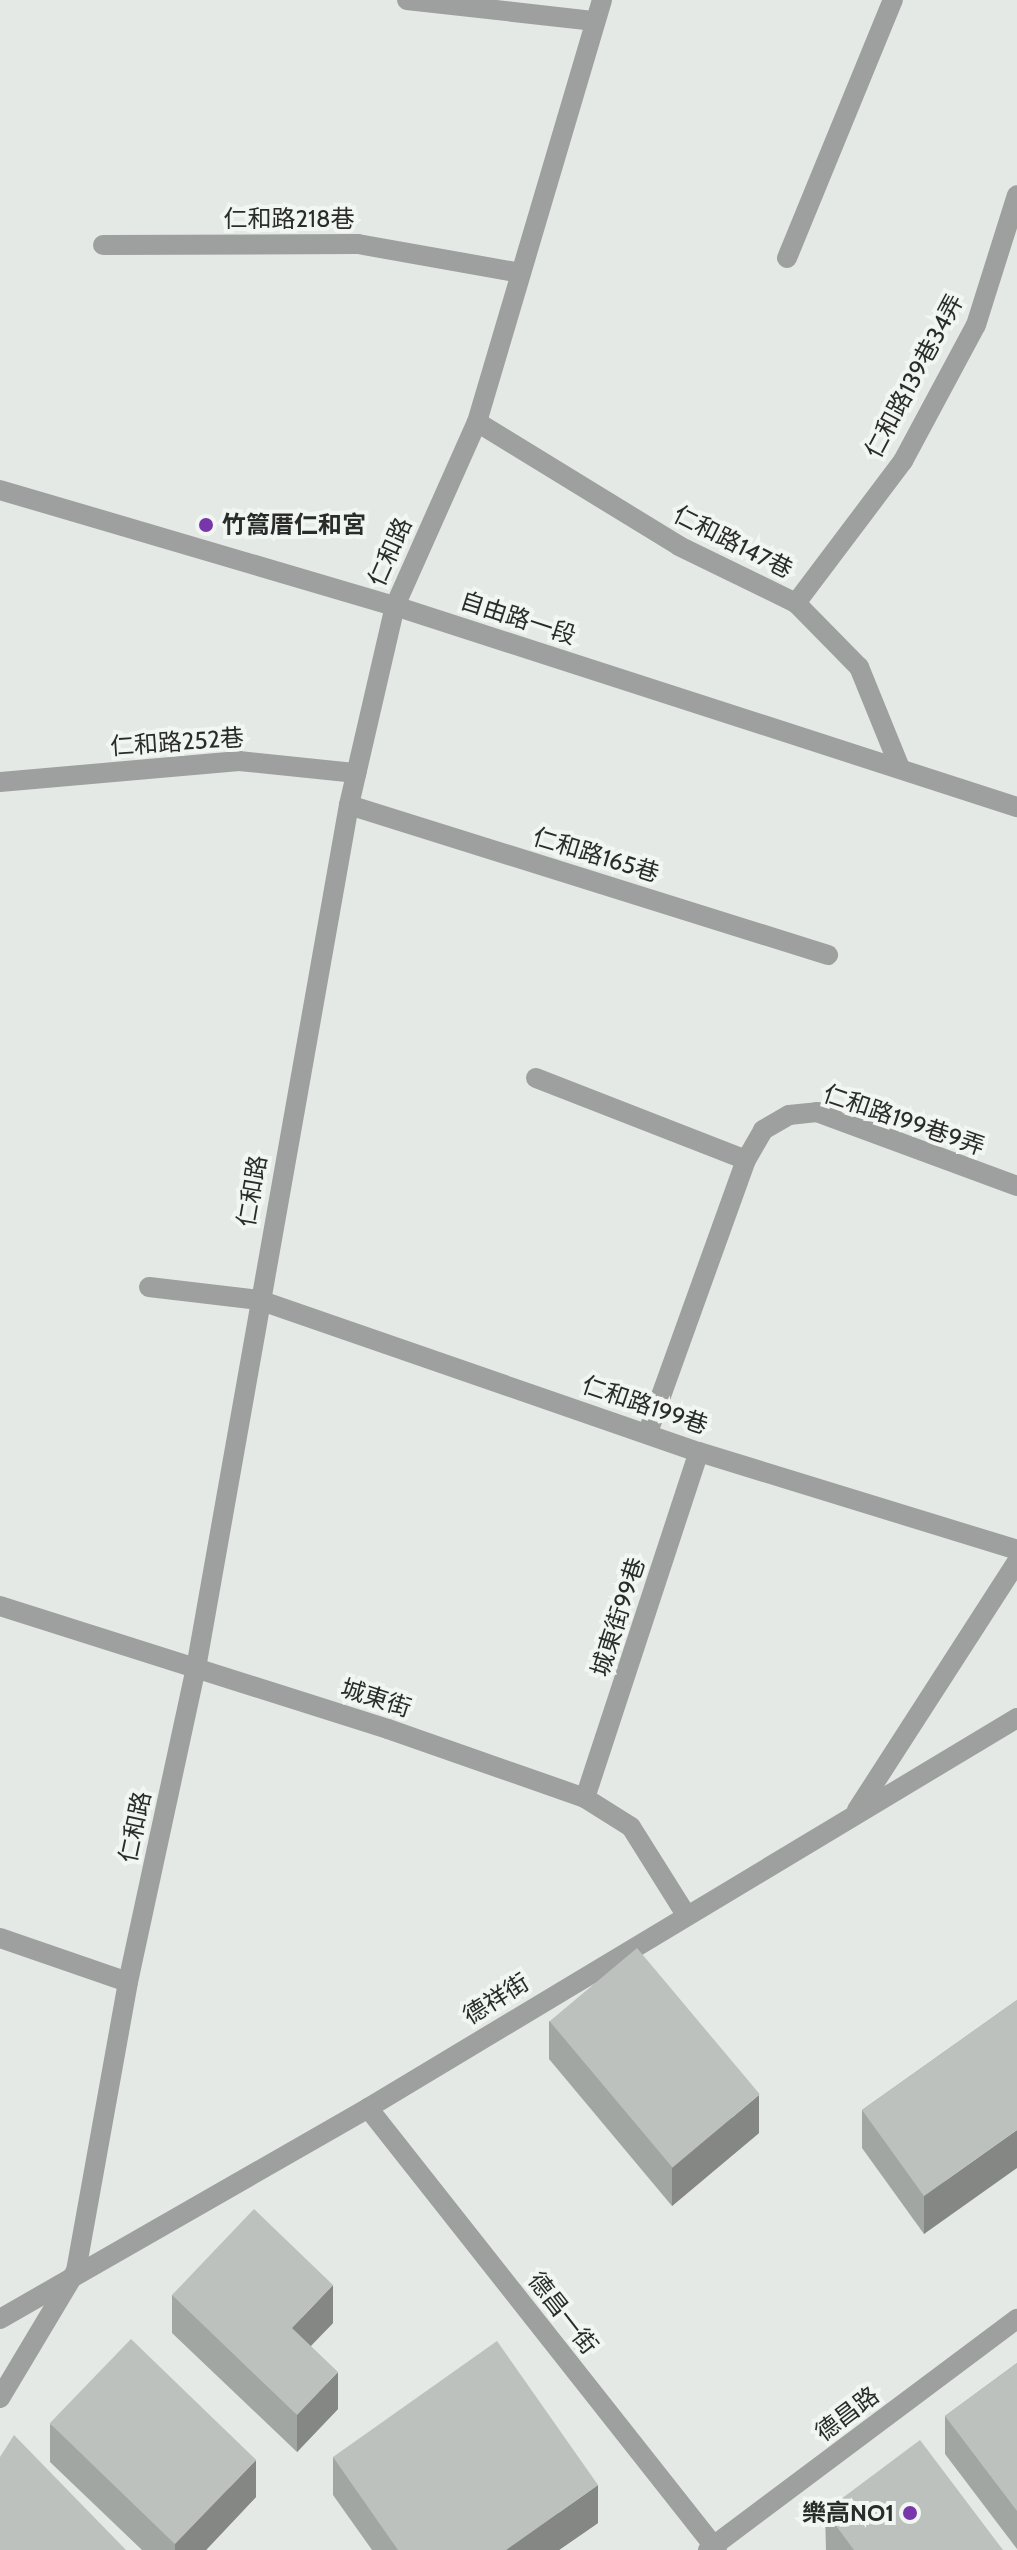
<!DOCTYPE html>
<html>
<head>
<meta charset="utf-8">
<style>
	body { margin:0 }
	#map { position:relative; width:1017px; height:2550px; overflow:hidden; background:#e4e9e5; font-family:Cabin,"Noto Sans TC",sans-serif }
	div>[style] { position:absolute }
	.minor>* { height:20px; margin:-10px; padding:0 10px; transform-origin:10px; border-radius:10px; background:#9da09e }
	.wall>* { inset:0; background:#a2a6a3 }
	.shaded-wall>* { inset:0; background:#848784 }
	.building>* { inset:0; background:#bcc1bd; transform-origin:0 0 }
	.dots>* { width:22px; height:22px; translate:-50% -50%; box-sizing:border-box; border:4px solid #f1f6f3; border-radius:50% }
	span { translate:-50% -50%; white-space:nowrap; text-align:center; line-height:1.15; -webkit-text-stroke:8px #f1f6f3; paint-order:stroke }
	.street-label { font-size:24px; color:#2a2c2b }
	.poi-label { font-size:24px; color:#2a2c2b; font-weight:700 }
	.left { translate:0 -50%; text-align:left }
	.right { translate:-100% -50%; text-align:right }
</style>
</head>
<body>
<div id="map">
	<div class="minor">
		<div style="left:407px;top:0;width:189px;rotate:6.4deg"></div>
		<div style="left:103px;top:245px;width:255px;rotate:-0.2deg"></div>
		<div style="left:358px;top:244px;width:165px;rotate:10.1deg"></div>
		<div style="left:787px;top:258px;width:279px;rotate:-67.7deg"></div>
		<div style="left:477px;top:422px;width:237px;rotate:31.5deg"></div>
		<div style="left:679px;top:546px;width:130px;rotate:26deg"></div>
		<div style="left:796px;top:603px;width:90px;rotate:45.5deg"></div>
		<div style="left:859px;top:667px;width:109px;rotate:67.9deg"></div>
		<div style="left:0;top:490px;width:412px;rotate:16.4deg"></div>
		<div style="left:395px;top:606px;width:654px;rotate:17.91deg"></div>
		<div style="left:796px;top:603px;width:178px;rotate:-53deg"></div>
		<div style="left:903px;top:461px;width:154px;rotate:-61.8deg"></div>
		<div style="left:976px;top:325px;width:136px;rotate:-72.5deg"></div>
		<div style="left:0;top:782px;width:240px;rotate:-5deg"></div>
		<div style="left:239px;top:761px;width:118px;rotate:5.9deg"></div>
		<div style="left:349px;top:805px;width:502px;rotate:17.39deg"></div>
		<div style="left:536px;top:1078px;width:225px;rotate:21.3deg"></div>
		<div style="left:149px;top:1287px;width:111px;rotate:6.7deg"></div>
		<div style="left:259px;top:1300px;width:466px;rotate:19.1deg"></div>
		<div style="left:699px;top:1452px;width:333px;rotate:17.1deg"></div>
		<div style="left:648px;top:1432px;width:289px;rotate:-70.2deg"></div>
		<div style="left:746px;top:1160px;width:34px;rotate:-60deg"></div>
		<div style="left:763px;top:1130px;width:30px;rotate:-30deg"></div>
		<div style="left:789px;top:1115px;width:28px;rotate:-6deg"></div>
		<div style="left:817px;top:1112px;width:213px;rotate:20.3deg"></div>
		<div style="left:0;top:1606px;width:407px;rotate:17.6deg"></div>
		<div style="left:388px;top:1729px;width:209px;rotate:19.3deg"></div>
		<div style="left:585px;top:1798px;width:54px;rotate:32.2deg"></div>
		<div style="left:631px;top:1827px;width:102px;rotate:57.9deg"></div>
		<div style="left:585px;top:1798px;width:364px;rotate:-71.8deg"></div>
		<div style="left:857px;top:1810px;width:295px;rotate:-57.2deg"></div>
		<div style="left:0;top:1938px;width:135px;rotate:19deg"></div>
		<div style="left:368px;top:2108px;width:563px;rotate:51.71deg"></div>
		<div style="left:0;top:2319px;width:424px;rotate:-29.8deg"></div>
		<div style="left:368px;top:2108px;width:757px;rotate:-31deg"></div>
		<div style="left:0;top:2398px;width:148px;rotate:-59.1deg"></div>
		<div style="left:76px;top:2271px;width:294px;rotate:-79.8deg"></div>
		<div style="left:128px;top:1982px;width:321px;rotate:-77.8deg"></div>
		<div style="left:196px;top:1668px;width:876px;rotate:-79.95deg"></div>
		<div style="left:349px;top:805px;width:204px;rotate:-77deg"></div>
		<div style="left:395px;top:606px;width:201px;rotate:-66deg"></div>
		<div style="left:477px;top:422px;width:440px;rotate:-73.5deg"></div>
		<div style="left:708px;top:2550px;width:386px;rotate:-36.8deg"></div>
	</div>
	<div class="wall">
		<div style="clip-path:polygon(1017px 2000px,924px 2234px,862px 2148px,862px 2110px)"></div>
		<div style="clip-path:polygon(549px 2021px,759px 2133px,672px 2206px,549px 2059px)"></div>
		<div style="clip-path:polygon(172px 2295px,333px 2323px,311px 2346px,338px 2409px,297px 2452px,172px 2333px)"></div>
		<div style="clip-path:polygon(1017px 2363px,1017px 2549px,945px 2454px,945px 2416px)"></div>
		<div style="clip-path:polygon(50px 2424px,256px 2497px,206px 2550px,142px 2550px,50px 2462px)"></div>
		<div style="clip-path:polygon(333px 2457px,598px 2523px,559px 2550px,372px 2550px,333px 2495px)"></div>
		<div style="clip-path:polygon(825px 2511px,1003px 2550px,826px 2550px)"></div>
	</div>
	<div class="shaded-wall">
		<div style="clip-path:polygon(759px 2095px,759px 2133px,672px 2206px,672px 2168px)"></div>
		<div style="clip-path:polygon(1017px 2130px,1017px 2168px,924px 2234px,924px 2196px)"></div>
		<div style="clip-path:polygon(333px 2285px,333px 2323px,292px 2365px,292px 2328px)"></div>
		<div style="clip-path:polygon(338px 2372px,338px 2409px,297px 2452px,297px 2415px)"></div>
		<div style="clip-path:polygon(256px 2460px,256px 2497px,206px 2550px,175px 2550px,175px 2544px)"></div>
		<div style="clip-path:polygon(598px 2485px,598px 2523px,559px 2550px,506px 2550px)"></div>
	</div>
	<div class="building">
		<div style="left:637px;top:1948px;width:191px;height:114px;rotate:50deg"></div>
		<div style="clip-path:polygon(1017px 2000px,1017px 2130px,924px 2196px,862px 2110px)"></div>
		<div style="clip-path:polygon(254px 2209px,333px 2285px,292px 2328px,338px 2372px,297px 2415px,172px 2295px)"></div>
		<div style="left:131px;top:2339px;width:174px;height:117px;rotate:44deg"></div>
		<div style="clip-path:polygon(497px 2341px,598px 2485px,506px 2550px,398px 2550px,333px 2457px)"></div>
		<div style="clip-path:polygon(1017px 2363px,1017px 2511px,945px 2416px)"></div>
		<div style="clip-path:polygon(14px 2435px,126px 2550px,0 2550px,0 2457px)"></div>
		<div style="clip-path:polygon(920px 2440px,1003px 2550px,854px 2550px,825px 2511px)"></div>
	</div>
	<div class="dots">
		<div style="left:206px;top:525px;background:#7736aa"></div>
		<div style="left:910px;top:2513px;background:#7736aa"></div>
	</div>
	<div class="street-label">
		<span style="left:289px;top:219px">仁和路218巷</span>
		<span style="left:914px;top:376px;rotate:-62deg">仁和路139巷34弄</span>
		<span style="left:733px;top:542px;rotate:27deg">仁和路147巷</span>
		<span style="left:390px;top:552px;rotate:-66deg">仁和路</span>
		<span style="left:518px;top:618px;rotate:18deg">自由路一段</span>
		<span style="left:177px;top:742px;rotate:-4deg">仁和路252巷</span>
		<span style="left:596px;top:855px;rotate:17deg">仁和路165巷</span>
		<span style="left:904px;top:1120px;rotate:19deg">仁和路199巷9弄</span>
		<span style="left:252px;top:1191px;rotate:-80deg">仁和路</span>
		<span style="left:645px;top:1405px;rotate:19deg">仁和路199巷</span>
		<span style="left:618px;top:1617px;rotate:-72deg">城東街99巷</span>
		<span style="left:376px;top:1698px;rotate:18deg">城東街</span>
		<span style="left:135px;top:1827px;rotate:-78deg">仁和路</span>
		<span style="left:496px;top:1999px;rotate:-32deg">德祥街</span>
		<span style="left:563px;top:2313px;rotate:52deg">德昌一街</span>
		<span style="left:847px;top:2414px;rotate:-37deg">德昌路</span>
	</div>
	<div class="poi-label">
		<span class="left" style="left:222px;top:525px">竹篙厝仁和宮</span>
		<span class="right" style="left:894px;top:2513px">樂高NO1</span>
	</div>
</div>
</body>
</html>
